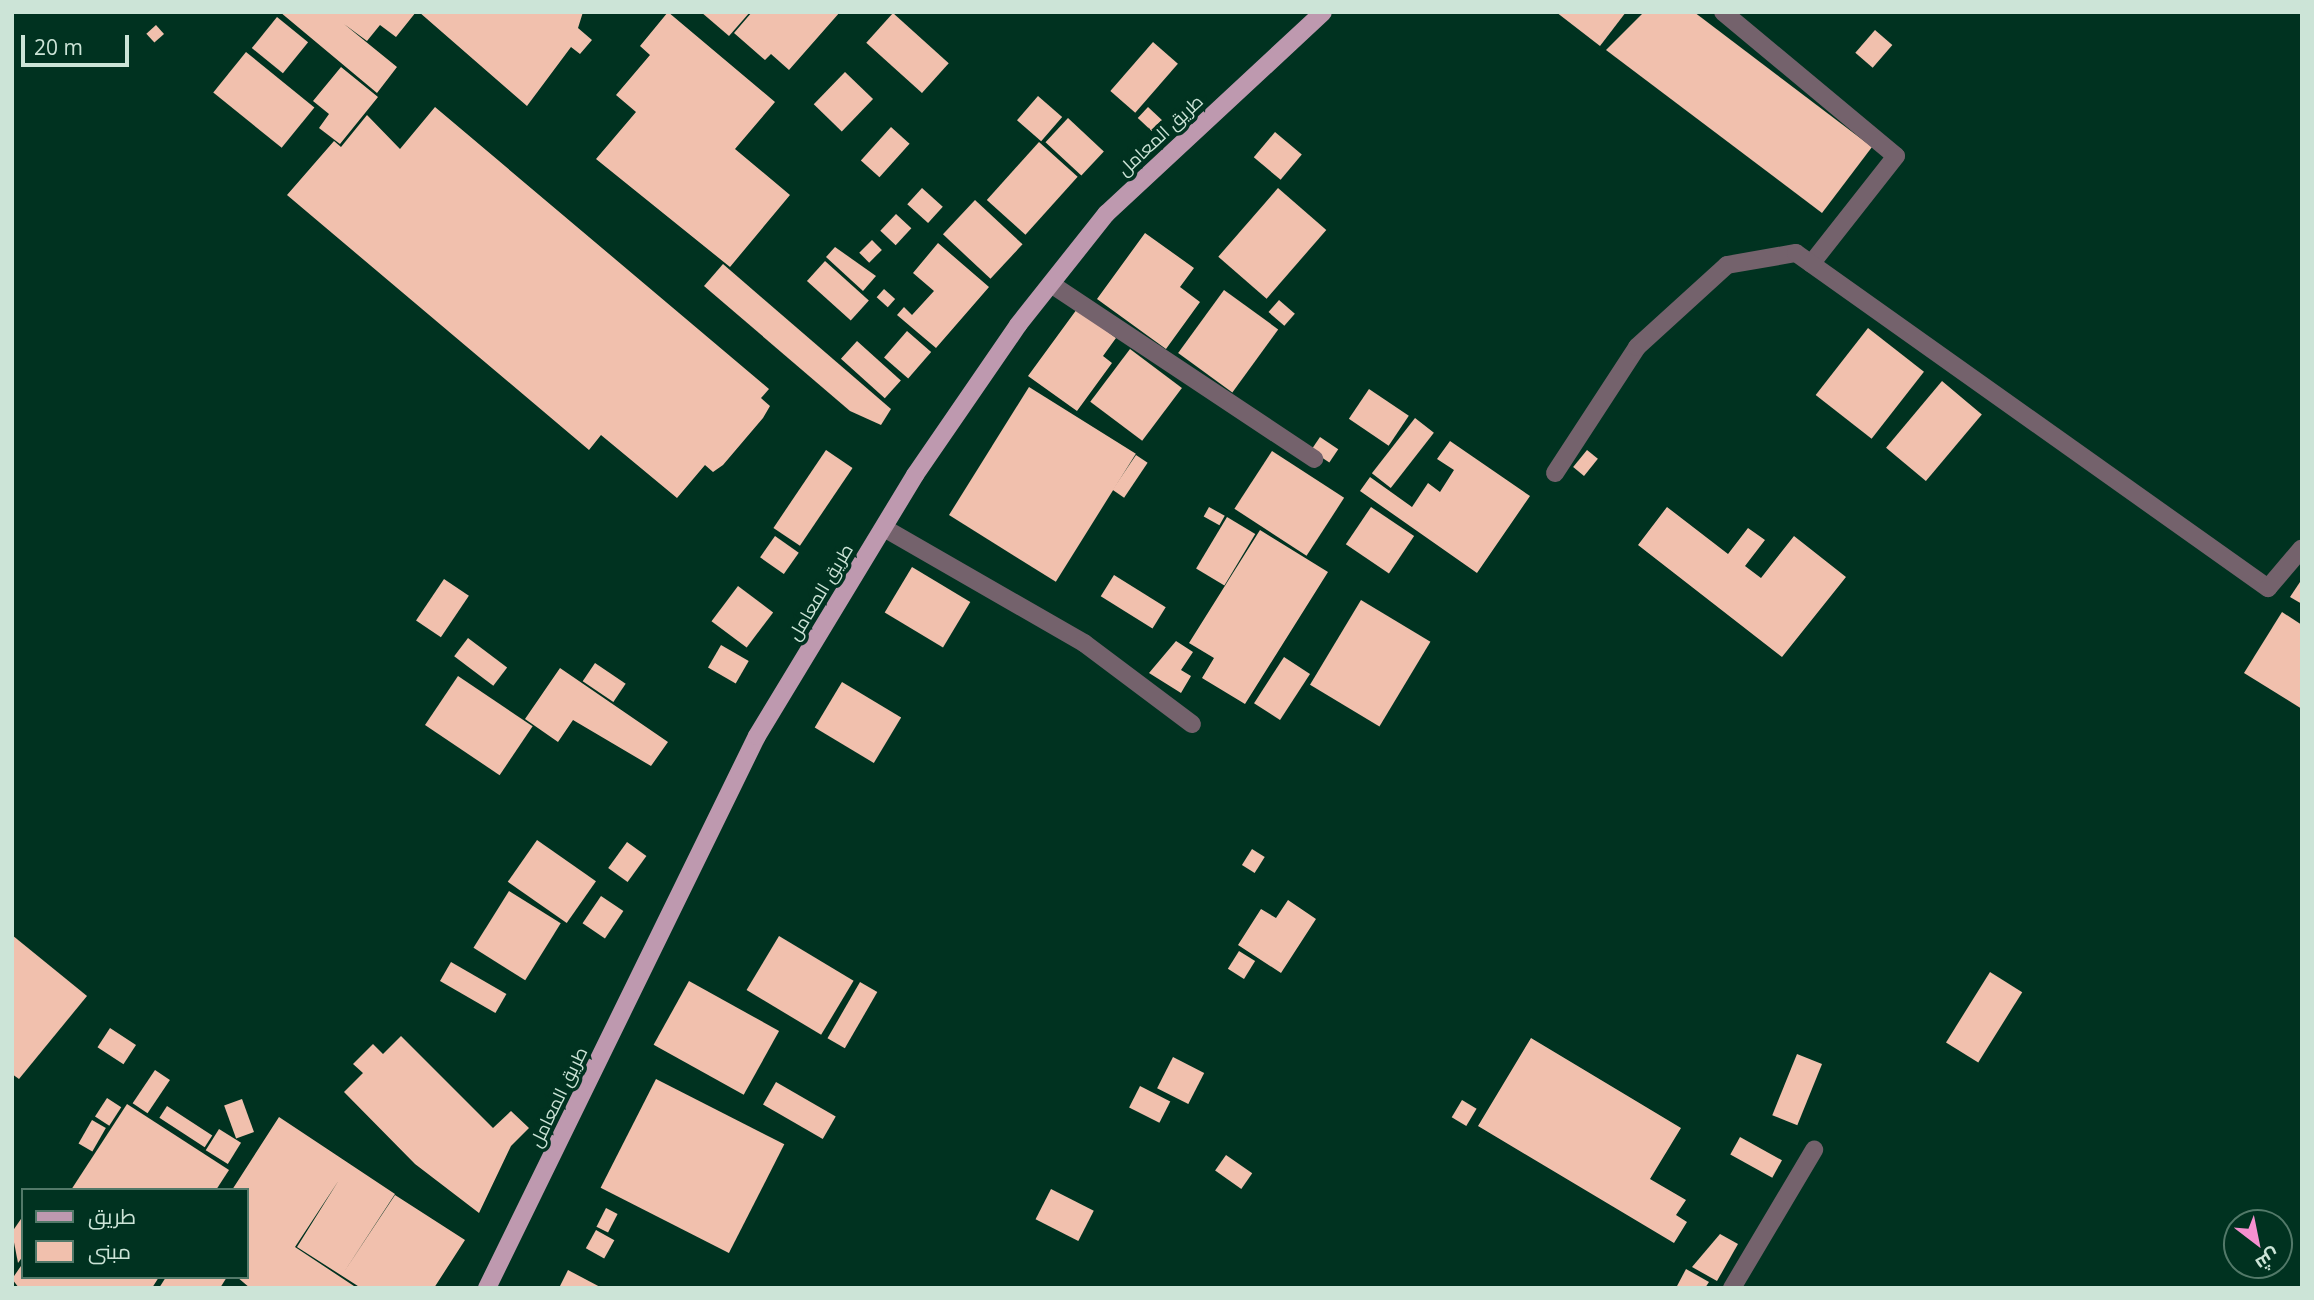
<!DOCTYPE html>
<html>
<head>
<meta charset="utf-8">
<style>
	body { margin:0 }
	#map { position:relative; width:2314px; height:1300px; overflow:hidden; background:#003220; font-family:"Open Sans",Cairo,sans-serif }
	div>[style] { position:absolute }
	.building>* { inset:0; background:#f1c0ad; transform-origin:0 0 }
	.minor>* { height:18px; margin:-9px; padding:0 9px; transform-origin:9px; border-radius:9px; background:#74626c }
	.major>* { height:18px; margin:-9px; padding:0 9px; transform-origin:9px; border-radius:9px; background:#be99af }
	span { translate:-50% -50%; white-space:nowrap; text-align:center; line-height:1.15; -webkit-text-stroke:7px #003220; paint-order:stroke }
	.street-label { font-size:18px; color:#cce4d7 }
	.frame { position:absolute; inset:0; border:14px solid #cce4d7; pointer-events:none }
	.legend { position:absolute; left:21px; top:1188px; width:228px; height:91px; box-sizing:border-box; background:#003220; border:2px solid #527969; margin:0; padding:9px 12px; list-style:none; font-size:21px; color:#cce4d7 }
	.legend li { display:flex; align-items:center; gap:14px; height:35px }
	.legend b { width:35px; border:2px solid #527969 }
	.north { position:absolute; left:2223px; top:1209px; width:70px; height:70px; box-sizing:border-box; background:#003220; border:2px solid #527969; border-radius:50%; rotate:148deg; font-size:19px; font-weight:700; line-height:28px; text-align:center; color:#cce4d7 }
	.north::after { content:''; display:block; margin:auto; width:24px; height:32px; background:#f690d0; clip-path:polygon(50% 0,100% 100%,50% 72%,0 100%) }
	.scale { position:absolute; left:21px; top:35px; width:108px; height:32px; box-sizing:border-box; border:4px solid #cce4d7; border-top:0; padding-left:9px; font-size:21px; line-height:24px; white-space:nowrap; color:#cce4d7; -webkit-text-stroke:5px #003220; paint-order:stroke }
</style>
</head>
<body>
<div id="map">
	<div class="building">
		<div style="clip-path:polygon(280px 12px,416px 12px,396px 37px,380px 25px,367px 41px,344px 24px,397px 67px,377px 93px)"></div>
		<div style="clip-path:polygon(419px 12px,583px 12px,578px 28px,592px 40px,580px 54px,571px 47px,527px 106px)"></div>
		<div style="clip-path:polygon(668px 12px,775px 102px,735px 149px,790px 195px,730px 267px,596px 159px,636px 112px,616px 95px,650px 55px,640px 46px)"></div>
		<div style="clip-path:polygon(701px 12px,750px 12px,729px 36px)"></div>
		<div style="clip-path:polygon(752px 12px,840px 12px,789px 70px,771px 54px,765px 60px,734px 33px)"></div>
		<div style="clip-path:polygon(1556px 12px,1626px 12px,1600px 46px)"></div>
		<div style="clip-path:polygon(1644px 12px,1694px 12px,1872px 147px,1822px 213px,1606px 50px)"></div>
		<div style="left:893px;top:13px;width:75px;height:40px;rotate:42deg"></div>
		<div style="left:277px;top:17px;width:40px;height:40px;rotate:39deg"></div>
		<div style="left:156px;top:25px;width:12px;height:13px;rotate:48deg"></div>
		<div style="left:1875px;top:30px;width:23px;height:30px;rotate:41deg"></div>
		<div style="left:1153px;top:42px;width:33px;height:65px;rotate:41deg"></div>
		<div style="left:246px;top:52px;width:88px;height:52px;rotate:39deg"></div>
		<div style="clip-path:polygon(341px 67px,378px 97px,340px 144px,319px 128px,329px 114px,313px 101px)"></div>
		<div style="left:845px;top:72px;width:39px;height:45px;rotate:44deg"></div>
		<div style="left:1038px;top:96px;width:32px;height:32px;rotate:41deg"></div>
		<div style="clip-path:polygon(435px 107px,769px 389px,761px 398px,770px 406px,763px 418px,723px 465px,713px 472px,705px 465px,677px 498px,601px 435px,589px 450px,287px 195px,334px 141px,341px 147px,367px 115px,400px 149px)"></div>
		<div style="left:1148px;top:107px;width:19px;height:15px;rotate:43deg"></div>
		<div style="left:1068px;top:118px;width:49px;height:33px;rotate:43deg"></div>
		<div style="left:891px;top:127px;width:25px;height:45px;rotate:42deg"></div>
		<div style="left:1275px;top:132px;width:35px;height:33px;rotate:40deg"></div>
		<div style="left:1039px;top:142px;width:52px;height:78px;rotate:42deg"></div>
		<div style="left:922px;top:188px;width:28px;height:22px;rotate:42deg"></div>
		<div style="left:1278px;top:188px;width:64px;height:91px;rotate:41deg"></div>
		<div style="left:975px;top:200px;width:65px;height:47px;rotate:43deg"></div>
		<div style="left:896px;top:214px;width:21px;height:23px;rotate:43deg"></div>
		<div style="clip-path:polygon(1145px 233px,1194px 268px,1180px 287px,1200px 302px,1166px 349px,1097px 299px)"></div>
		<div style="left:872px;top:240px;width:14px;height:18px;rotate:45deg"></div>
		<div style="clip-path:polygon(938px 243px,989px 287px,936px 348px,897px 315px,904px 307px,912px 315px,934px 291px,913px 273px)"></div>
		<div style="clip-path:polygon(835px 247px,876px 276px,863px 291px,826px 257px)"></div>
		<div style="left:825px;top:261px;width:59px;height:27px;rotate:42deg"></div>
		<div style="clip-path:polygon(723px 264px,891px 409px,881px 425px,850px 411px,704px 286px)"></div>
		<div style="left:884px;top:289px;width:15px;height:11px;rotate:42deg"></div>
		<div style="left:1224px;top:290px;width:67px;height:78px;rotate:36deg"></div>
		<div style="left:1279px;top:300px;width:21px;height:16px;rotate:41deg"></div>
		<div style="clip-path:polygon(1077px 309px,1116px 338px,1103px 356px,1112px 363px,1077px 411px,1028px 376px)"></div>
		<div style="left:1868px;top:328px;width:71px;height:85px;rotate:38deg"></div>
		<div style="left:907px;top:331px;width:32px;height:35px;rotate:41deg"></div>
		<div style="left:857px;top:341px;width:59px;height:24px;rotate:42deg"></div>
		<div style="left:1130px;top:349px;width:65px;height:66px;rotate:37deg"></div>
		<div style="left:1942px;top:381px;width:52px;height:87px;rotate:40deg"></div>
		<div style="left:1029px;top:387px;width:126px;height:151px;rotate:32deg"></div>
		<div style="left:1369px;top:389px;width:48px;height:36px;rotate:34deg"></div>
		<div style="left:1415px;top:418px;width:24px;height:70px;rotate:38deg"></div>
		<div style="left:1320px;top:437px;width:22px;height:16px;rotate:34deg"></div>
		<div style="clip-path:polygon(1450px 441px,1530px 496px,1477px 573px,1360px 491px,1370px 477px,1412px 507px,1428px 483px,1440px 492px,1454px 470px,1437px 459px)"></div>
		<div style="left:826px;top:450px;width:32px;height:94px;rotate:34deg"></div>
		<div style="left:1587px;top:450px;width:14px;height:22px;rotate:39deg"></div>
		<div style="left:1272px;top:451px;width:86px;height:69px;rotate:33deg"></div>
		<div style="left:1136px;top:455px;width:14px;height:42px;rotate:34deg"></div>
		<div style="left:1209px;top:507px;width:18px;height:11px;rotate:29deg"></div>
		<div style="left:1371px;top:507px;width:52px;height:45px;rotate:34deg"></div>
		<div style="clip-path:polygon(1667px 507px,1728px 554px,1748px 528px,1765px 540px,1745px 566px,1761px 578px,1794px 536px,1846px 577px,1782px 657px,1638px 545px)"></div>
		<div style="left:1227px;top:517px;width:33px;height:60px;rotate:31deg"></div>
		<div style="clip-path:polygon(1260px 530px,1328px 572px,1245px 704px,1202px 678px,1214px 658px,1189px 643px)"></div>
		<div style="left:775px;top:536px;width:29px;height:26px;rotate:35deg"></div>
		<div style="left:912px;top:567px;width:68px;height:53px;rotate:31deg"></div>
		<div style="left:1114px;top:575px;width:61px;height:25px;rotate:32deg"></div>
		<div style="left:444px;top:579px;width:30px;height:50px;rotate:34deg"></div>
		<div style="clip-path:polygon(2302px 579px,2302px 604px,2290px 597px)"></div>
		<div style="left:738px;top:586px;width:44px;height:44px;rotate:37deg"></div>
		<div style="left:1361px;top:600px;width:81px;height:99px;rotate:31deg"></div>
		<div style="clip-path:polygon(2282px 612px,2302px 625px,2302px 709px,2244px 673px)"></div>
		<div style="left:468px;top:638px;width:49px;height:23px;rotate:37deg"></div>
		<div style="clip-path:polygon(1176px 641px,1193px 652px,1181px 670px,1191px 676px,1181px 693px,1149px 673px)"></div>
		<div style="left:721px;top:645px;width:32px;height:26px;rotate:30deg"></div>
		<div style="left:1284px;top:657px;width:31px;height:55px;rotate:33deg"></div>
		<div style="left:595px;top:663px;width:37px;height:22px;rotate:34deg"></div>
		<div style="clip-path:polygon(560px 668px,668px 742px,651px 766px,573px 720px,558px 742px,525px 719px)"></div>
		<div style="left:458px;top:676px;width:90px;height:59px;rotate:34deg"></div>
		<div style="left:842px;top:682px;width:69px;height:53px;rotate:31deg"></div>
		<div style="left:537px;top:840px;width:72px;height:51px;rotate:35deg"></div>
		<div style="left:627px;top:842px;width:24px;height:32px;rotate:36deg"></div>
		<div style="left:1252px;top:849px;width:15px;height:19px;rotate:32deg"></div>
		<div style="left:509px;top:891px;width:61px;height:67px;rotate:32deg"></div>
		<div style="left:601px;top:896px;width:27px;height:33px;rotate:34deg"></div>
		<div style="clip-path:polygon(1288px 900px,1316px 919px,1281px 973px,1238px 945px,1261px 909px,1276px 918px)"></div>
		<div style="clip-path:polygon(12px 935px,87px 996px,19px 1079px,12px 1074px)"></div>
		<div style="left:779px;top:936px;width:87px;height:63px;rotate:31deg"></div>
		<div style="left:1239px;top:951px;width:19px;height:21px;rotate:32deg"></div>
		<div style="left:451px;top:962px;width:64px;height:22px;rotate:30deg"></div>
		<div style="left:1990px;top:972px;width:38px;height:83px;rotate:32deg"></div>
		<div style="left:689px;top:981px;width:103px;height:73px;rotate:29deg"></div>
		<div style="left:860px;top:982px;width:20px;height:65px;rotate:30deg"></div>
		<div style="left:110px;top:1028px;width:31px;height:23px;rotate:33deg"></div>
		<div style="clip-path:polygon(401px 1036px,493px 1128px,511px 1111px,529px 1128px,511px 1146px,479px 1213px,415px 1164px,344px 1092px,363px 1073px,353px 1064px,373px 1044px,383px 1054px)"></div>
		<div style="clip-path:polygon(1531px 1038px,1681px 1128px,1650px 1179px,1686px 1200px,1676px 1215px,1687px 1222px,1674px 1243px,1478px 1126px)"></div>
		<div style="left:1797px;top:1054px;width:27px;height:66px;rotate:22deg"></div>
		<div style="left:1173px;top:1057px;width:35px;height:35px;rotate:27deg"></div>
		<div style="left:155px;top:1070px;width:18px;height:40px;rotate:34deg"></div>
		<div style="left:656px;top:1079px;width:144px;height:122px;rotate:27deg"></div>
		<div style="left:776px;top:1082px;width:69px;height:26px;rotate:30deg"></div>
		<div style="left:1140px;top:1086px;width:34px;height:24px;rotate:27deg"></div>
		<div style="left:107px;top:1098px;width:17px;height:22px;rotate:33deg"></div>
		<div style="left:242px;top:1099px;width:35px;height:19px;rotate:70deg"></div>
		<div style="left:1462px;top:1100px;width:17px;height:20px;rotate:31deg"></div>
		<div style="clip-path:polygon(127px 1104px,229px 1170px,216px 1190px,71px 1190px)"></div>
		<div style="left:167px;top:1106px;width:54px;height:14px;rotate:33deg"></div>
		<div style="clip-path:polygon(279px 1117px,395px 1194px,344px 1272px,395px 1195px,465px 1240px,434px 1288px,361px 1288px,297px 1247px,339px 1180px,295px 1247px,357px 1288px,250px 1288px,237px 1277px,247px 1277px,247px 1190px,232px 1190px)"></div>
		<div style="left:92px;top:1120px;width:16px;height:27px;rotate:30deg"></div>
		<div style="left:219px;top:1129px;width:26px;height:25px;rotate:32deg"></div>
		<div style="left:1740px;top:1137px;width:48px;height:20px;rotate:29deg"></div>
		<div style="left:1226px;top:1155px;width:32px;height:19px;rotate:35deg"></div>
		<div style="left:1051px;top:1189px;width:48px;height:34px;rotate:27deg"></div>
		<div style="left:606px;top:1208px;width:13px;height:21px;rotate:27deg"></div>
		<div style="clip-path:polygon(23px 1216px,23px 1256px,18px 1263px,12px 1232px)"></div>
		<div style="left:596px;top:1230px;width:21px;height:21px;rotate:29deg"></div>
		<div style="clip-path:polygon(1720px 1234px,1738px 1244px,1717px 1281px,1692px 1267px)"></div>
		<div style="clip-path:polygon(23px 1263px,23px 1277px,159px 1277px,152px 1288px,19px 1288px,12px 1279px)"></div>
		<div style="clip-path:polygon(1686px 1269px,1709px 1282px,1705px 1288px,1676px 1288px)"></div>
		<div style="clip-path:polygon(568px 1270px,602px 1288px,559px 1288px)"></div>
		<div style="clip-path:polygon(166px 1277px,227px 1277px,220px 1288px,159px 1288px)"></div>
	</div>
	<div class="minor">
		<div style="left:1723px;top:12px;width:225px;rotate:39.8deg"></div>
		<div style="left:1896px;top:156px;width:137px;rotate:128.2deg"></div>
		<div style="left:1051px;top:284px;width:316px;rotate:33.6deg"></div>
		<div style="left:1555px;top:473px;width:150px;rotate:-56.9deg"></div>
		<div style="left:1637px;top:347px;width:122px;rotate:-42.3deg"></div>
		<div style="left:1727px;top:265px;width:70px;rotate:-9.9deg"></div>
		<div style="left:1796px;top:253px;width:579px;rotate:35.37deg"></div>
		<div style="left:2268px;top:588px;width:52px;rotate:-49.6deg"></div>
		<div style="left:884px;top:528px;width:231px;rotate:29.9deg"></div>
		<div style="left:1084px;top:643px;width:135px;rotate:36.9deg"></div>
		<div style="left:1732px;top:1288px;width:161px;rotate:-59.3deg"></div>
	</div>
	<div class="major">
		<div style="left:487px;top:1288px;width:614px;rotate:-63.94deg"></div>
		<div style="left:757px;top:736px;width:305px;rotate:-58.8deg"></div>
		<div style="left:915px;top:475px;width:182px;rotate:-55.5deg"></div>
		<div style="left:1018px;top:325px;width:142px;rotate:-51.6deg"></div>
		<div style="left:1106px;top:214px;width:296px;rotate:-42.9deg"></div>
	</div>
	<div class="street-label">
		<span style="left:1160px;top:135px;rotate:-43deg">طريق المعامل</span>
		<span style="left:820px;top:592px;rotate:-59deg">طريق المعامل</span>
		<span style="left:558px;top:1097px;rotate:-64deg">طريق المعامل</span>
	</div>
	<div class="frame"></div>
	<ul class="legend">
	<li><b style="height:9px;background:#be99af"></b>طريق</li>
	<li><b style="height:19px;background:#f1c0ad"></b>مبنى</li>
	</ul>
	<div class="north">ش</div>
	<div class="scale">20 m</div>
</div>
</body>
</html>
